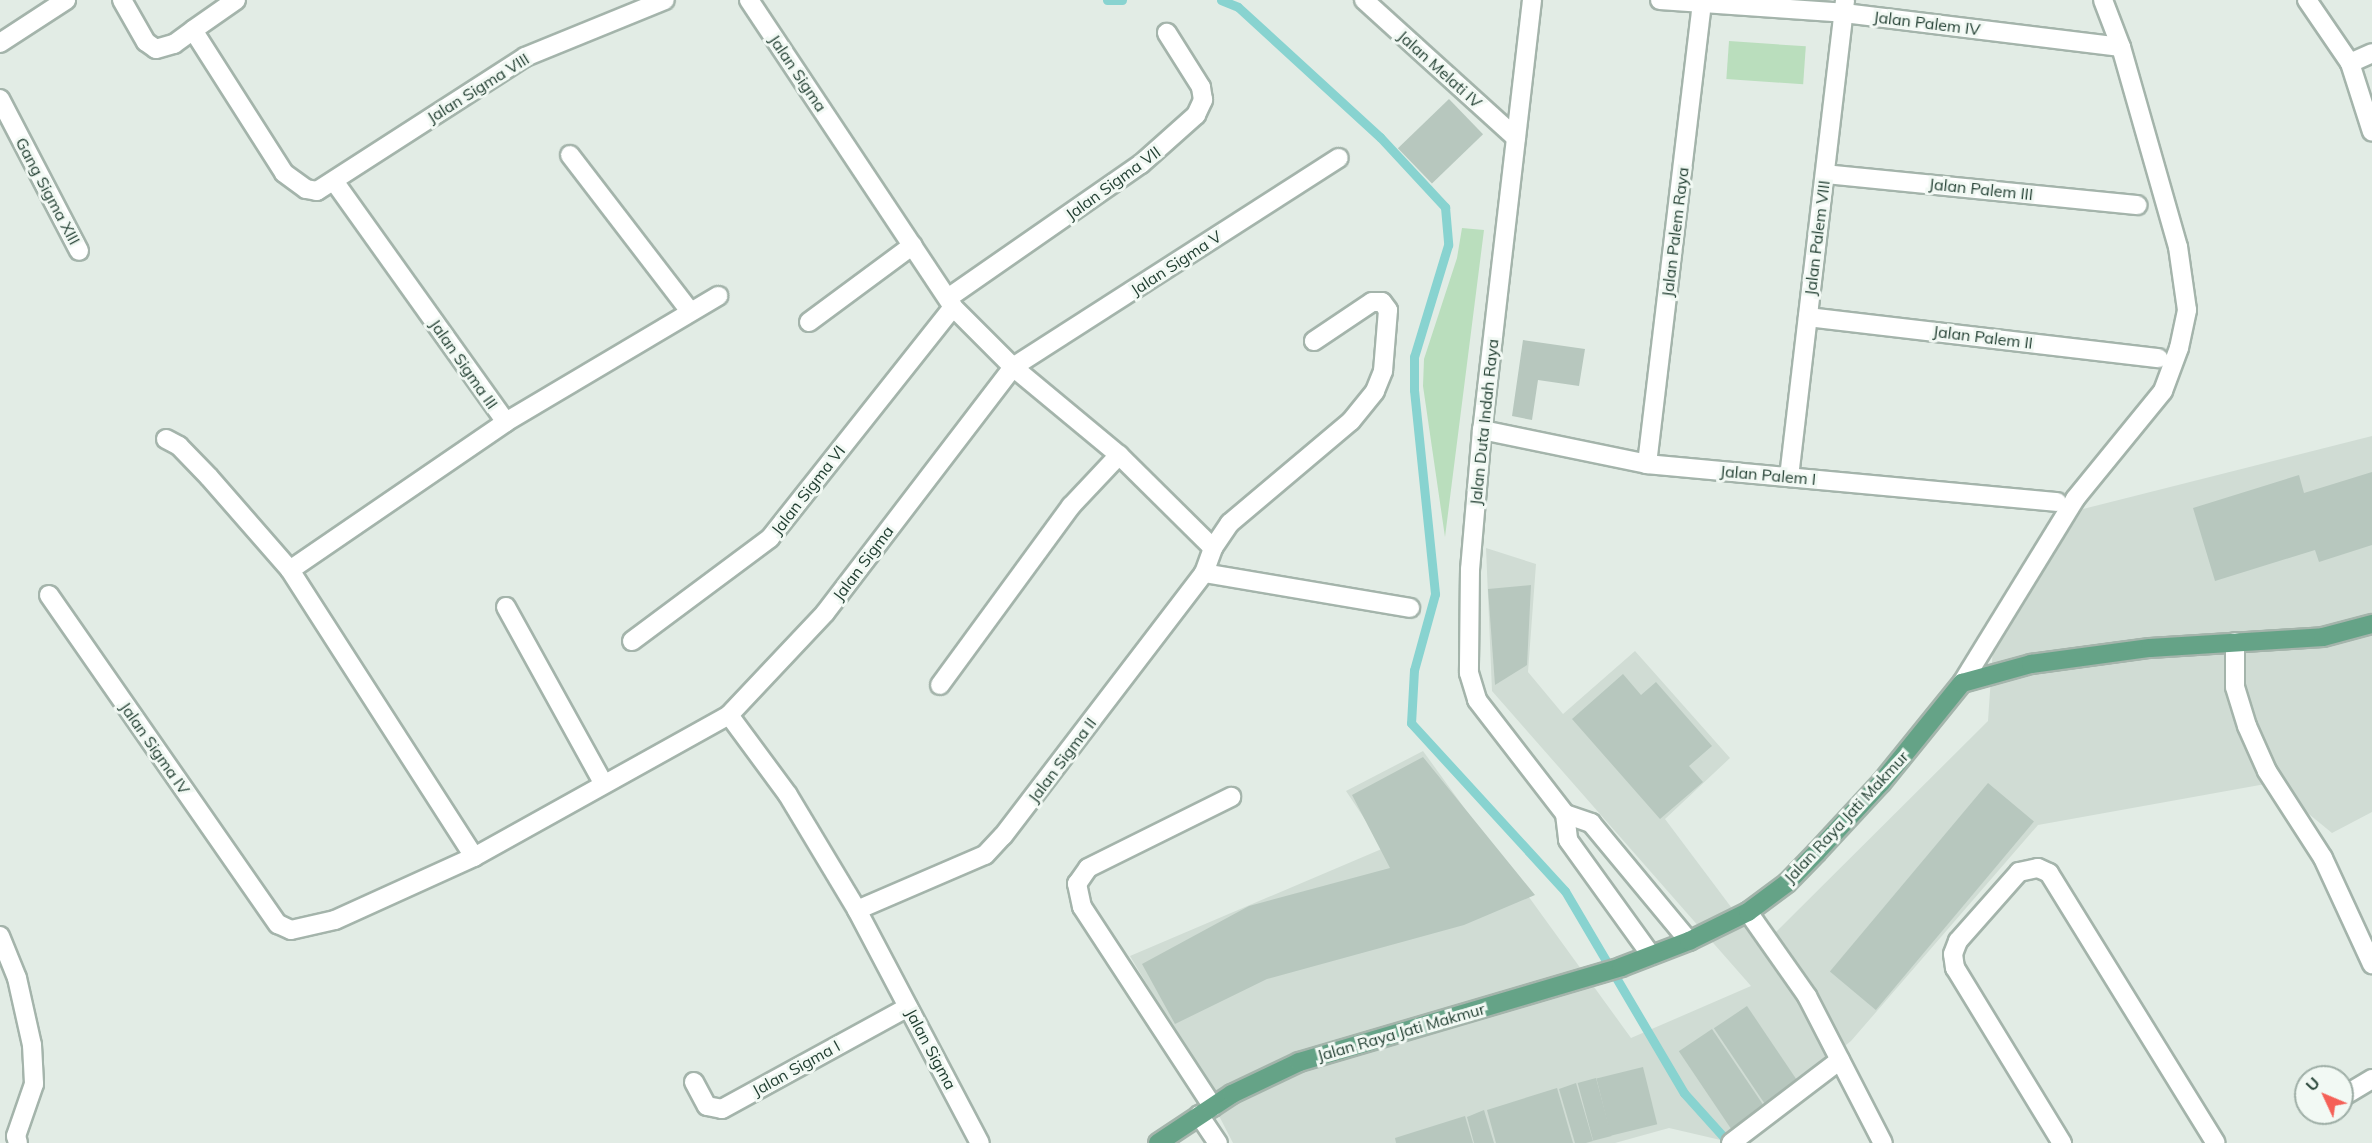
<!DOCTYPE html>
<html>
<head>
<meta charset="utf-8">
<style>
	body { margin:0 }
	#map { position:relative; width:2372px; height:1143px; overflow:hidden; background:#e2ece5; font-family:Mulish,sans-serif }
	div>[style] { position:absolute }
	.built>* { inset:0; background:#d0dcd4 }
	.green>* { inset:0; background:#badebd; transform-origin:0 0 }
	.stream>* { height:9px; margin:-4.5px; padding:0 4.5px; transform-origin:4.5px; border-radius:4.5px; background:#88d3d0 }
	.building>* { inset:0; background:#b7c7be; transform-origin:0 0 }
	.roads { filter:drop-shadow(2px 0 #a4b4ab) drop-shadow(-2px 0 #a4b4ab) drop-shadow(0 2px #a4b4ab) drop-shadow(0 -2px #a4b4ab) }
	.minor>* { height:18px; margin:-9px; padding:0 9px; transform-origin:9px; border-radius:9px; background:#fff }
	.primary>* { height:18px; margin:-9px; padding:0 9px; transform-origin:9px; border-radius:9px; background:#65a387 }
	span { translate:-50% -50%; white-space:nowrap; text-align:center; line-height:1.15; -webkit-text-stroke:6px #f2f9f4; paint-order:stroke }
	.street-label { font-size:16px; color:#213e31 }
	.north { position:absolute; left:2294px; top:1065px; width:60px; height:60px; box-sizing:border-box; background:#f2f9f4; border:2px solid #9eaea6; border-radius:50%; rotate:314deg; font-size:16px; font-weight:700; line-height:24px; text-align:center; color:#213e31 }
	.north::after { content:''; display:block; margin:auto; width:21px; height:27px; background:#f56057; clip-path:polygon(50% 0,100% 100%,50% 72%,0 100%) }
</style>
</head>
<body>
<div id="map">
	<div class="built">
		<div style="clip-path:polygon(2372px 436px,2372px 812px,2332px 833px,2271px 783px,2038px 825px,1851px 1041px,1725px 1141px,1669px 1128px,1615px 1143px,1233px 1143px,1181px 1042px,1130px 956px,1384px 848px,1346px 791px,1423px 751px,1631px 1038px,1751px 986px,1492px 691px,1486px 548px,1536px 564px,1528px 672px,1563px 714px,1635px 651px,1730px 758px,1665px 819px,1761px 947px,1988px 721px,1993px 647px,2083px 509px)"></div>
	</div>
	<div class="green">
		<div style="left:1729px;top:41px;width:77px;height:38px;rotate:4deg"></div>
		<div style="clip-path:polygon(1462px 228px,1484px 230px,1445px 537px,1423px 386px,1424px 359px,1457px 258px)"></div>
	</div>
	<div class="stream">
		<div style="left:1107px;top:0;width:15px"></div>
		<div style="left:1221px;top:0;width:18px;rotate:22deg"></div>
		<div style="left:1238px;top:7px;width:193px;rotate:42.5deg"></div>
		<div style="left:1380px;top:137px;width:96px;rotate:47.1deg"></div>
		<div style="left:1445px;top:207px;width:38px;rotate:85deg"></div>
		<div style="left:1448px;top:245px;width:117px;rotate:106.9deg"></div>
		<div style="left:1414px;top:357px;width:33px;rotate:90deg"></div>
		<div style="left:1414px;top:390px;width:205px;rotate:84.1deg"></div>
		<div style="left:1435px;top:594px;width:79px;rotate:105.4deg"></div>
		<div style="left:1414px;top:670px;width:53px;rotate:93.2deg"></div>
		<div style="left:1411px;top:723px;width:228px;rotate:47.5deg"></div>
		<div style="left:1565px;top:891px;width:234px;rotate:59.5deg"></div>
		<div style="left:1684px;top:1093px;width:67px;rotate:48deg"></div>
	</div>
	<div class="building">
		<div style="left:1449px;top:99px;width:49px;height:71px;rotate:46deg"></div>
		<div style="clip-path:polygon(1523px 340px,1585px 349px,1579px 386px,1538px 380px,1532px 420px,1512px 416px)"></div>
		<div style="clip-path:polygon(2372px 472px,2372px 545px,2319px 562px,2315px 550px,2215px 581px,2193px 508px,2299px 475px,2304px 493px)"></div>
		<div style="clip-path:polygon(1531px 585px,1527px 665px,1495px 685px,1488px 589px)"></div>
		<div style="clip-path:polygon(1623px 674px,1641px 695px,1656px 682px,1712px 746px,1689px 766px,1703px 782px,1660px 819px,1572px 719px)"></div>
		<div style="clip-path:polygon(1423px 757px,1535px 895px,1464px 925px,1267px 979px,1175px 1024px,1142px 964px,1249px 906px,1390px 868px,1352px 795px)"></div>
		<div style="left:1988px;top:783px;width:60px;height:246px;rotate:40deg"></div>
		<div style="left:1747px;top:1006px;width:94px;height:40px;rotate:56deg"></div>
		<div style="left:1712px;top:1029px;width:96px;height:40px;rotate:56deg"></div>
		<div style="left:1643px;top:1067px;width:59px;height:48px;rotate:76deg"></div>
		<div style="left:1596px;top:1078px;width:60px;height:19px;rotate:75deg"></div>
		<div style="clip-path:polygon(1576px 1083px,1593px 1141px,1586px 1143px,1575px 1143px,1559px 1089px)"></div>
		<div style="clip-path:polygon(1557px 1088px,1573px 1143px,1496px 1143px,1487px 1110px)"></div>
		<div style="clip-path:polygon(1484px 1110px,1494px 1143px,1474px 1143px,1467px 1117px)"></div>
		<div style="clip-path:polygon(1465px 1116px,1473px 1143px,1396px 1143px,1395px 1138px)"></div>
	</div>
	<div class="roads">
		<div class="minor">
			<div style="left:122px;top:0;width:48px;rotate:60.3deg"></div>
			<div style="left:146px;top:42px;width:12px;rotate:35deg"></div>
			<div style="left:156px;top:49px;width:19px;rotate:-16deg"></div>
			<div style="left:174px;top:44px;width:24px;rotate:-36deg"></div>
			<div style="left:236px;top:0;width:52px;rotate:145.1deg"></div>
			<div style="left:193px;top:30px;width:169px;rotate:57.5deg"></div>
			<div style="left:284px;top:173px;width:27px;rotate:36deg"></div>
			<div style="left:306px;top:189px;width:11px;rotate:10deg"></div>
			<div style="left:317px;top:191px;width:247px;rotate:-32.8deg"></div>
			<div style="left:525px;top:57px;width:151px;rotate:-22.2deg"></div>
			<div style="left:749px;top:0;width:369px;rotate:56.4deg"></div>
			<div style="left:953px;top:307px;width:85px;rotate:45deg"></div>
			<div style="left:1013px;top:367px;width:138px;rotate:39.7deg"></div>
			<div style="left:1119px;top:455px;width:132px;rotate:44.7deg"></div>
			<div style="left:1364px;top:0;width:205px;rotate:42.2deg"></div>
			<div style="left:1532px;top:0;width:433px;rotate:96.6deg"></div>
			<div style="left:1482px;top:430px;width:140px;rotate:94.9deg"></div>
			<div style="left:1470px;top:569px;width:104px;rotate:90.6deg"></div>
			<div style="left:1469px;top:673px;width:28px;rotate:73deg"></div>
			<div style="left:1477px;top:700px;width:144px;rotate:52.3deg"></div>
			<div style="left:1565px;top:814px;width:26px;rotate:83deg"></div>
			<div style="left:1568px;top:840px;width:142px;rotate:54.2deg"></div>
			<div style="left:1660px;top:0;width:184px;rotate:4deg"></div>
			<div style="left:1844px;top:13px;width:279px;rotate:7deg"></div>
			<div style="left:2307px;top:0;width:76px;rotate:55.7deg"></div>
			<div style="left:2350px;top:63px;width:72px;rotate:72.3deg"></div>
			<div style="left:0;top:43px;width:79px;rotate:-33.1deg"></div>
			<div style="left:2350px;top:63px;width:24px;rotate:-24deg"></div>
			<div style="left:0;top:99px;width:171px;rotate:62.5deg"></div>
			<div style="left:570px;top:155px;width:195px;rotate:52.5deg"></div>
			<div style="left:1825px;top:174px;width:314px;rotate:5.7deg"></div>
			<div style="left:334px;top:181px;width:296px;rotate:54.5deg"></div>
			<div style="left:948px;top:298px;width:235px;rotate:-34.8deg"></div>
			<div style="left:1141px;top:164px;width:74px;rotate:-41.7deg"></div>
			<div style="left:1196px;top:115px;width:17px;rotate:-65deg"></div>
			<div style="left:1203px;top:100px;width:13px;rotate:-99deg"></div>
			<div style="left:1201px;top:87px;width:64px;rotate:-122.2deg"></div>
			<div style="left:1808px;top:317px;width:353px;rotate:6.7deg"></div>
			<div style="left:809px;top:322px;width:129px;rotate:-36.5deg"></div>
			<div style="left:1482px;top:430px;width:168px;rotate:11.6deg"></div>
			<div style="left:1647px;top:464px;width:412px;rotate:5.3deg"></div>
			<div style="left:166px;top:439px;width:15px;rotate:28deg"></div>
			<div style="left:179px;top:446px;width:43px;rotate:45.9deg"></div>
			<div style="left:209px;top:477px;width:123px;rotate:48.9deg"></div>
			<div style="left:290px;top:570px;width:341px;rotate:57.3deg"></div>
			<div style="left:1647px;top:464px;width:467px;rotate:-83.2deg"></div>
			<div style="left:1789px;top:477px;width:480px;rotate:-83.3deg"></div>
			<div style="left:290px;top:570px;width:262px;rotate:-34.4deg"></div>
			<div style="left:506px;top:422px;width:247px;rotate:-30.7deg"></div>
			<div style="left:1204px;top:573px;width:209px;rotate:9.6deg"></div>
			<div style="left:49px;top:595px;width:401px;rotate:55.2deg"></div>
			<div style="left:278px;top:924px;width:14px;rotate:25deg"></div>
			<div style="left:291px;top:930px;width:45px;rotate:-12.8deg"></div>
			<div style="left:335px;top:920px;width:153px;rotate:-24.4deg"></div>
			<div style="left:474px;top:857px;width:292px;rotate:-29.1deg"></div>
			<div style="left:729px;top:715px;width:140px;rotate:-46.7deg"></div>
			<div style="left:825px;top:613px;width:310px;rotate:-52.6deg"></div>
			<div style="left:1013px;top:367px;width:387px;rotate:-32.7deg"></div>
			<div style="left:506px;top:607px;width:201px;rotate:61.1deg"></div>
			<div style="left:632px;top:641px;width:172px;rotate:-36.7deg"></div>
			<div style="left:770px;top:538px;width:295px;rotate:-51.6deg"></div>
			<div style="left:2235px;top:642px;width:45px;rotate:90deg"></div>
			<div style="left:2235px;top:687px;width:41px;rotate:72.9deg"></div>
			<div style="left:2247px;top:726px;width:49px;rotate:66deg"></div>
			<div style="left:2267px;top:771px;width:103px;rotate:57.2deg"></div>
			<div style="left:2323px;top:858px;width:117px;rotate:65.2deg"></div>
			<div style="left:1962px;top:683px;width:216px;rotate:-58.4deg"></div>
			<div style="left:2075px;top:499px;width:139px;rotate:-50.8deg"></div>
			<div style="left:2163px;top:391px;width:46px;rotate:-69.6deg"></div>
			<div style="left:2179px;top:348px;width:39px;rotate:-78deg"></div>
			<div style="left:2187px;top:310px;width:64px;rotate:-98.1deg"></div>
			<div style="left:2178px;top:247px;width:208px;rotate:-105.9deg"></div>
			<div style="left:2121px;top:47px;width:50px;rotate:-111deg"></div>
			<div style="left:940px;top:685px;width:222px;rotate:-53.8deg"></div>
			<div style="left:1071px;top:506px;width:70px;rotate:-46.7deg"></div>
			<div style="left:729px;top:715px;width:99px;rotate:53.6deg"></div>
			<div style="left:788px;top:795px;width:134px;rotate:59deg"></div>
			<div style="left:857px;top:910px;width:263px;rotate:62.2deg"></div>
			<div style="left:1565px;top:814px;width:28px;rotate:19deg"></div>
			<div style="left:1591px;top:823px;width:153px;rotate:50.3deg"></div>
			<div style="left:857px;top:910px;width:139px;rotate:-23.3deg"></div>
			<div style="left:985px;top:855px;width:26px;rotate:-47deg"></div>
			<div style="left:1003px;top:836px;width:331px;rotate:-52.6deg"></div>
			<div style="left:1204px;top:573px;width:27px;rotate:-70deg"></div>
			<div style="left:1213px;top:548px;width:30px;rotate:-56deg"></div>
			<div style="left:1230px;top:523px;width:158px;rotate:-40.1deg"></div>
			<div style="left:1351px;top:421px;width:38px;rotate:-51deg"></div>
			<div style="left:1375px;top:391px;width:22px;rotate:-68deg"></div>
			<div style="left:1383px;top:371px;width:61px;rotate:-85.3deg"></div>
			<div style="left:1388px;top:310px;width:10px;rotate:-127deg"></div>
			<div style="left:1382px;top:302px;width:10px;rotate:180deg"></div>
			<div style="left:1372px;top:302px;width:70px;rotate:146.1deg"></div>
			<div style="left:1748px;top:912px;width:103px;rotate:54.9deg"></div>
			<div style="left:1807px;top:996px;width:165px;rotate:62.7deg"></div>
			<div style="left:0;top:936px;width:45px;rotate:68deg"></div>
			<div style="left:17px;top:978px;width:69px;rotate:77.4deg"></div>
			<div style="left:32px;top:1045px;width:39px;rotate:87deg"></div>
			<div style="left:34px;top:1084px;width:55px;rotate:109.1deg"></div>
			<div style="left:16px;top:1136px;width:7px;rotate:74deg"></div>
			<div style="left:694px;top:1082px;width:27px;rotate:62deg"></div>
			<div style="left:707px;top:1106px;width:15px;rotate:11deg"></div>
			<div style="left:722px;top:1109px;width:212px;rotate:-28.7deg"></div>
			<div style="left:2342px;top:1097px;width:35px;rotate:-31deg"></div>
			<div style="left:1213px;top:1107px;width:239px;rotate:-123.2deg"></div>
			<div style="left:1082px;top:907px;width:24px;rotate:-102deg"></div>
			<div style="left:1077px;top:884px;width:19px;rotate:-55deg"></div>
			<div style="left:1088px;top:868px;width:160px;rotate:-26.4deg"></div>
			<div style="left:1199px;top:1115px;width:34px;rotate:56deg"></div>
			<div style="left:1731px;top:1143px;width:137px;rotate:-37.3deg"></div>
			<div style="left:2062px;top:1143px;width:205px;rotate:-121.4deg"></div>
			<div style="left:1955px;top:968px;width:14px;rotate:-98deg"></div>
			<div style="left:1953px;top:954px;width:14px;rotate:-69deg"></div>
			<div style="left:1958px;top:941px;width:92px;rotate:-48.5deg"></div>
			<div style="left:2019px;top:872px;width:19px;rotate:-12deg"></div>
			<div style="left:2038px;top:868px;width:12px;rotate:24deg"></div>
			<div style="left:2049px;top:873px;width:317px;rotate:58.3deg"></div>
		</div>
		<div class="primary">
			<div style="left:1158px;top:1143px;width:89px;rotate:-33.5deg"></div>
			<div style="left:1232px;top:1094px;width:74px;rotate:-25.5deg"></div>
			<div style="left:1299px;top:1062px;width:336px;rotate:-16.4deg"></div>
			<div style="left:1621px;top:967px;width:73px;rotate:-20.9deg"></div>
			<div style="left:1689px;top:941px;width:66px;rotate:-26.2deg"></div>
			<div style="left:1748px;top:912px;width:49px;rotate:-36.6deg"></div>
			<div style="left:1787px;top:883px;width:43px;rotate:-45.9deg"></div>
			<div style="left:1817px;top:852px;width:94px;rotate:-47.2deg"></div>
			<div style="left:1881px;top:783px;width:129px;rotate:-51deg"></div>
			<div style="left:1962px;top:683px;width:72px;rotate:-15.4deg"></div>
			<div style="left:2031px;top:664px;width:120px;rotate:-7.7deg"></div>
			<div style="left:2150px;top:648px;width:173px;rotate:-3.6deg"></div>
			<div style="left:2323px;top:637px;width:51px;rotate:-14.9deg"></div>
		</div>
	</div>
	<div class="street-label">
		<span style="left:1927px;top:23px;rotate:7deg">Jalan Palem IV</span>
		<span style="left:1440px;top:69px;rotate:42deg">Jalan Melati IV</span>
		<span style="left:798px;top:73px;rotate:56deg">Jalan Sigma</span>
		<span style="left:478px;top:88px;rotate:-32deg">Jalan Sigma VIII</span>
		<span style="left:1113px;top:183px;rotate:-36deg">Jalan Sigma VII</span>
		<span style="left:1981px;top:189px;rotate:6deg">Jalan Palem III</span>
		<span style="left:48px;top:191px;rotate:62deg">Gang Sigma XIII</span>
		<span style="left:1675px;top:232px;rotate:-83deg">Jalan Palem Raya</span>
		<span style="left:1817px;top:238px;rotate:-83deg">Jalan Palem VIII</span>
		<span style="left:1176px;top:263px;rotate:-33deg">Jalan Sigma V</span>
		<span style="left:1983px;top:337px;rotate:7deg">Jalan Palem II</span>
		<span style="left:464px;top:364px;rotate:55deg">Jalan Sigma III</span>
		<span style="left:1484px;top:422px;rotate:-84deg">Jalan Duta Indah Raya</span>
		<span style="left:1768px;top:475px;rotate:5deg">Jalan Palem I</span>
		<span style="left:808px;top:490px;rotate:-52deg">Jalan Sigma VI</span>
		<span style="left:863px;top:563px;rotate:-53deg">Jalan Sigma</span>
		<span style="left:155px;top:748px;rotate:55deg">Jalan Sigma IV</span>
		<span style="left:1062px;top:760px;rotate:-53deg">Jalan Sigma II</span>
		<span style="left:1846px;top:817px;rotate:-47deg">Jalan Raya Jati Makmur</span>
		<span style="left:1401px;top:1032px;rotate:-16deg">Jalan Raya Jati Makmur</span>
		<span style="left:931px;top:1049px;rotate:62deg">Jalan Sigma</span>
		<span style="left:796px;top:1068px;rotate:-29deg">Jalan Sigma I</span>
	</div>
	<div class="north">U</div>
</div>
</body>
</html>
